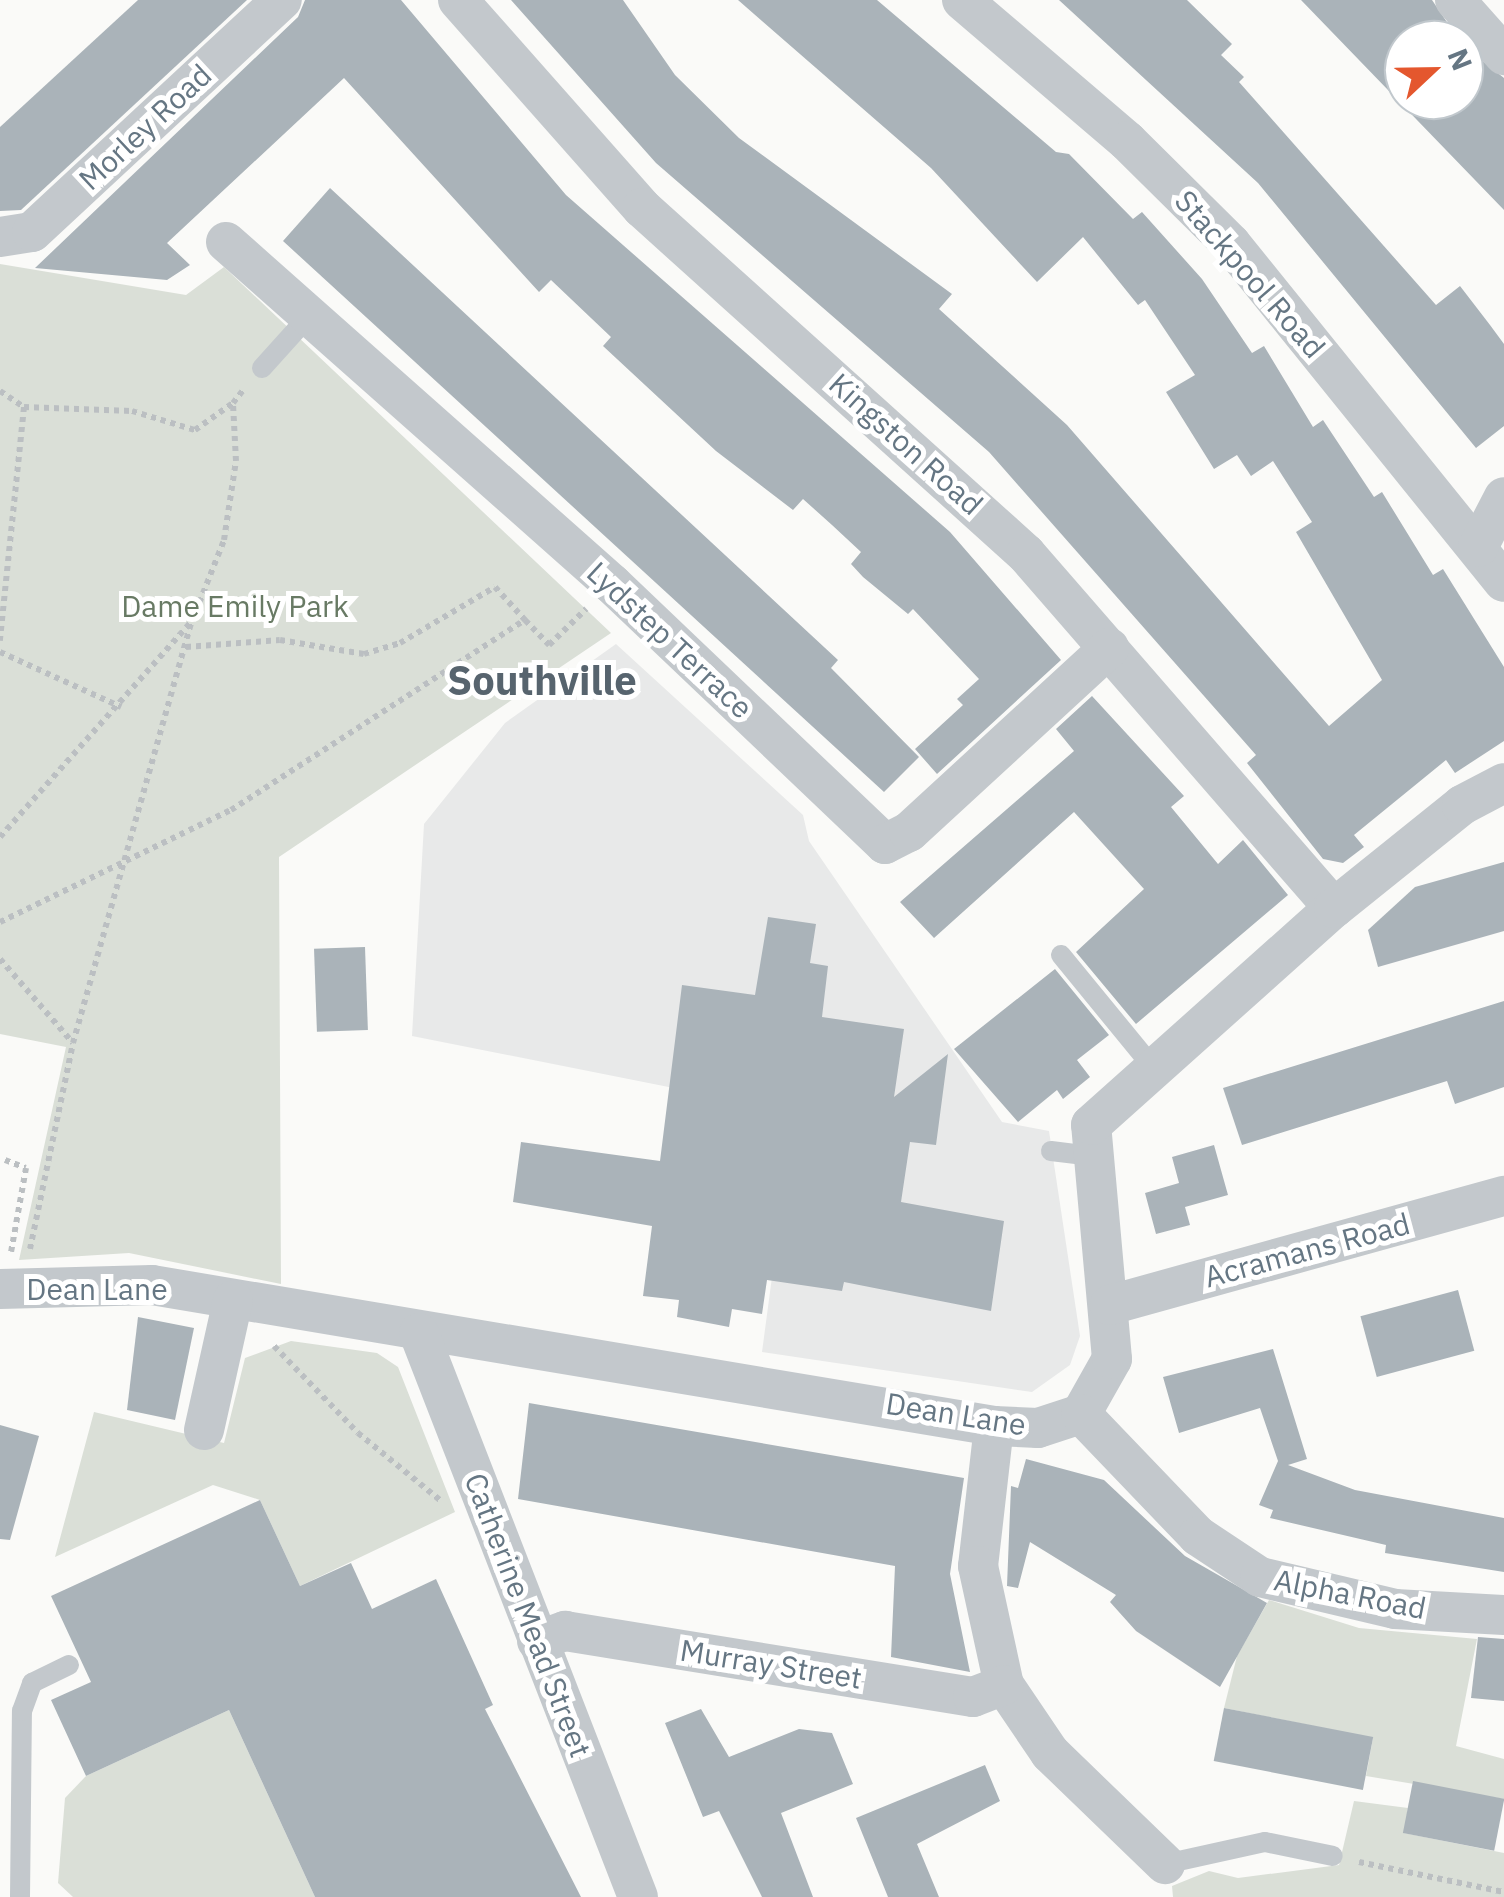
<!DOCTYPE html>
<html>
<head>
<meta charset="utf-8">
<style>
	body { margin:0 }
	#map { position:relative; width:1504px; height:1897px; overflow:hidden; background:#fafaf8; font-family:"IBM Plex Sans",sans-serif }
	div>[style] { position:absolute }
	.built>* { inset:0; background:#e8e9e9 }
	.green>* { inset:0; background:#dadfd7 }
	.building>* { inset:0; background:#aab3b9; transform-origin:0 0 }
	.path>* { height:6px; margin-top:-3px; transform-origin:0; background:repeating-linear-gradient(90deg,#bbbfc2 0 5px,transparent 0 10px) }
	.service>* { height:20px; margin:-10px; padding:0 10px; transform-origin:10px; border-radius:10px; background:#c3c8cc }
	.minor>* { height:40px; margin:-20px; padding:0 20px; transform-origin:20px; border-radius:20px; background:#c3c8cc }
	span { translate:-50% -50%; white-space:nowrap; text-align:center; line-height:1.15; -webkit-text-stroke:10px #fff; paint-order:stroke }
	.street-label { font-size:30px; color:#657683 }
	.park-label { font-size:30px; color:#687a64 }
	.district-label { font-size:40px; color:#57646e; font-weight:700 }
	.north { position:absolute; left:1384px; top:20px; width:100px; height:100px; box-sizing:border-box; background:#fff; border:2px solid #c1c8cd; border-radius:50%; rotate:68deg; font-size:28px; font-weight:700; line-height:40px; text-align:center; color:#657683 }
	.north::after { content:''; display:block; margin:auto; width:35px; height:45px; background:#e4572e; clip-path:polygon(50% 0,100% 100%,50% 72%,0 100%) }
</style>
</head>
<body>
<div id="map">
	<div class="built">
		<div style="clip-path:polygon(616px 644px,803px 815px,809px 841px,1002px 1122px,1049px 1131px,1080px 1336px,1070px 1365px,1032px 1392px,762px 1352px,794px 1112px,412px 1036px,424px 824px,505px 723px)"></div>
	</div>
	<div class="green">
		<div style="clip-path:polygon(0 264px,186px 295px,224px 267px,611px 633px,279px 857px,281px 1284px,129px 1253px,19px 1260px,66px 1047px,0 1034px)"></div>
		<div style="clip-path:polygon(291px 1341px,377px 1353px,398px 1367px,455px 1512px,300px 1586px,260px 1500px,213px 1485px,55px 1557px,94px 1412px,224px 1443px,245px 1358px)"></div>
		<div style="clip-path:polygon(1269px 1600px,1359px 1628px,1477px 1639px,1456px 1746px,1504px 1759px,1504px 1799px,1366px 1776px,1373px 1738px,1224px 1708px,1237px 1656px)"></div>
		<div style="clip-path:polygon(229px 1710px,315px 1897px,73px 1897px,58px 1883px,65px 1798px,86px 1776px)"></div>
		<div style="clip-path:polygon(1354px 1801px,1408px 1808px,1404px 1833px,1504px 1853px,1504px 1897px,1173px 1897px,1172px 1886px,1209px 1871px,1238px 1878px,1339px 1865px)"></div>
	</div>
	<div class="building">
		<div style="clip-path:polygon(138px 0,247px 0,21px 210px,0 211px,0 127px)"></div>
		<div style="clip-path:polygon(305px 0,401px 0,566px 195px,950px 532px,1061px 660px,937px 774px,915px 749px,963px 705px,957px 699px,979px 679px,913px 609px,908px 614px,863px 577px,851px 564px,861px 552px,832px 525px,803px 499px,793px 510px,716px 451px,603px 346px,611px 337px,551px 280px,539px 292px,344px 78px,167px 243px,190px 265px,167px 280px,35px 268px,298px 17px)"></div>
		<div style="clip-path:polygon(511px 0,623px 0,675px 75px,739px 138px,952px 294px,939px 309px,1067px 425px,1329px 726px,1382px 680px,1296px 532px,1312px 522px,1273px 461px,1251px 476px,1237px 455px,1214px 469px,1166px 392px,1195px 375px,1145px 300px,1138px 305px,1083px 237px,1037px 282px,931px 168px,738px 0,877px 0,1056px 152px,1069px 154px,1133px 219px,1142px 212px,1202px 279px,1252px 353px,1264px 346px,1313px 427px,1323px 420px,1374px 497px,1382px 492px,1433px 575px,1443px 569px,1504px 667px,1504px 741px,1455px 773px,1446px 760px,1354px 835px,1364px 847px,1343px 863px,1323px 859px,1247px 763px,1256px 755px,989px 452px,656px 163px)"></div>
		<div style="clip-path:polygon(1059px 0,1187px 0,1232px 44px,1221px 55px,1244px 77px,1239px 82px,1436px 305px,1460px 286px,1490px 325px,1504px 344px,1504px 426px,1476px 448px,1258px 183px)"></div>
		<div style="clip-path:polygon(1301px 0,1432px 0,1459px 40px,1404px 40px,1404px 100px,1464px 100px,1464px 46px,1504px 78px,1504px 210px)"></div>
		<div style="clip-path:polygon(330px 188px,838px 660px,831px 668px,919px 757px,884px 792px,283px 241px)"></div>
		<div style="clip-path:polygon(1092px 696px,1184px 796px,1171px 807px,1218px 864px,1243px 840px,1288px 895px,1136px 1024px,1076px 952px,1144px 889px,1074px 812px,934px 938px,900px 902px,1074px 751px,1056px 729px)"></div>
		<div style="clip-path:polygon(1504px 862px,1504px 931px,1378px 967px,1368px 930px,1415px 887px)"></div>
		<div style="clip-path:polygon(768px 917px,816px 924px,810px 963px,828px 966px,822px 1017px,904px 1029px,894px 1097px,948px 1054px,936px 1145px,910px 1142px,901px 1202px,1004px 1221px,991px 1311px,844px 1282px,842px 1291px,767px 1280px,762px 1314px,732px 1309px,729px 1327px,677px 1317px,679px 1300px,643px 1296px,652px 1226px,513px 1202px,521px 1142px,660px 1161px,682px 985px,755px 995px)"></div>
		<div style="left:365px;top:947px;width:83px;height:51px;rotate:88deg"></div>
		<div style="clip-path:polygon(1055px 969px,1109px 1035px,1077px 1060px,1090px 1077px,1063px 1099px,1057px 1090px,1018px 1122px,954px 1049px)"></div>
		<div style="clip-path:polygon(1504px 1001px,1504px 1087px,1455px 1104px,1447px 1081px,1242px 1145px,1223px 1088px)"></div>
		<div style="clip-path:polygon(1214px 1145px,1228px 1195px,1185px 1207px,1190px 1225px,1156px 1234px,1145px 1193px,1179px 1183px,1172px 1157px)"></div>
		<div style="left:1458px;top:1290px;width:63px;height:101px;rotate:75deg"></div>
		<div style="clip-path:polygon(138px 1317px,194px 1328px,175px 1420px,127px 1410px)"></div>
		<div style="clip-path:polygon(1273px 1349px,1307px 1459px,1288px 1465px,1355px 1490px,1504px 1518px,1504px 1572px,1385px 1553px,1386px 1545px,1270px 1518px,1273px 1510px,1259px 1505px,1278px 1461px,1260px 1408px,1179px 1433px,1163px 1377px)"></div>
		<div style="clip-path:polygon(529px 1403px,964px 1478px,950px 1574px,970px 1672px,891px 1657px,895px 1566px,518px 1499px)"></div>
		<div style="clip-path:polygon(0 1425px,39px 1436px,10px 1540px,0 1539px)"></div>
		<div style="clip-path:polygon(1026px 1459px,1104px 1480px,1185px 1556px,1267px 1603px,1220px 1687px,1136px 1631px,1110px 1602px,1116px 1595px,1030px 1542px,1018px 1588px,1007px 1586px,1011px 1486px,1018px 1488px)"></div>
		<div style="clip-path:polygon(260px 1500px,300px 1586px,351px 1563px,372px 1609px,436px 1579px,493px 1705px,485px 1709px,581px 1897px,315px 1897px,229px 1710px,86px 1776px,51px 1700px,91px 1682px,51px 1596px)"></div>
		<div style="clip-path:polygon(1478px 1637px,1504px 1639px,1504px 1701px,1471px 1698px)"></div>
		<div style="left:1224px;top:1708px;width:152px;height:54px;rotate:11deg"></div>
		<div style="clip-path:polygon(701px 1709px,729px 1757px,799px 1729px,832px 1733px,853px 1784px,781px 1813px,813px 1897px,762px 1897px,719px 1811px,703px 1817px,665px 1723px)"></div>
		<div style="clip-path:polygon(985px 1765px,1000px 1801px,917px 1844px,939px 1897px,888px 1897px,856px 1818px)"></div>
		<div style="left:1413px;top:1781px;width:93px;height:53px;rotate:11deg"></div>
	</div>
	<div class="path">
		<div style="left:0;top:391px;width:29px;rotate:34deg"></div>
		<div style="left:24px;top:407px;width:235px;rotate:95.9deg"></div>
		<div style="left:24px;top:407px;width:108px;rotate:2.1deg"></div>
		<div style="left:132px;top:411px;width:66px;rotate:16.8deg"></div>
		<div style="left:195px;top:430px;width:47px;rotate:-35.4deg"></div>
		<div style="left:186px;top:647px;width:94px;rotate:-4.3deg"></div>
		<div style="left:280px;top:640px;width:85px;rotate:9.5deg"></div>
		<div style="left:364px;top:654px;width:38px;rotate:-17deg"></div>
		<div style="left:400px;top:643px;width:110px;rotate:-30.5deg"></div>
		<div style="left:495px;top:587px;width:45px;rotate:47.7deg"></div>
		<div style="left:0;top:652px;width:133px;rotate:24.4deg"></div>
		<div style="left:0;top:837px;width:288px;rotate:-48.4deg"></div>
		<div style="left:0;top:922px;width:257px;rotate:-25.9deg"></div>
		<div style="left:231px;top:810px;width:350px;rotate:-32.9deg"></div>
		<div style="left:525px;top:620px;width:35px;rotate:46deg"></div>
		<div style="left:549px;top:645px;width:52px;rotate:-44.2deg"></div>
		<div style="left:0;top:959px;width:111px;rotate:49deg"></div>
		<div style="left:5px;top:1160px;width:22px;rotate:21deg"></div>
		<div style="left:26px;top:1168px;width:85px;rotate:100.1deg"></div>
		<div style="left:30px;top:1249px;width:210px;rotate:-78.2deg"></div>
		<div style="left:73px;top:1043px;width:438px;rotate:-74.3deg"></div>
		<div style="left:192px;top:621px;width:87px;rotate:-68.4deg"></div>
		<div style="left:224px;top:540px;width:80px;rotate:-81.4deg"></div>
		<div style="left:236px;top:461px;width:58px;rotate:-93deg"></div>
		<div style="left:233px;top:403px;width:18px;rotate:-52deg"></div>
		<div style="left:274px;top:1346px;width:121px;rotate:46deg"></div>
		<div style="left:358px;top:1433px;width:106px;rotate:39.3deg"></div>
		<div style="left:1359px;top:1862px;width:148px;rotate:11.7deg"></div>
	</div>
	<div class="service">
		<div style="left:262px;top:368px;width:69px;rotate:-48deg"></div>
		<div style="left:1061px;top:955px;width:144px;rotate:50.7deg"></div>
		<div style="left:1051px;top:1151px;width:40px;rotate:7.1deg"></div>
		<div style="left:1165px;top:1864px;width:102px;rotate:-12.4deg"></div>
		<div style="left:1265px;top:1842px;width:69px;rotate:11.6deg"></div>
		<div style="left:20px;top:1897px;width:186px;rotate:-89.4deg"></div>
		<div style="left:22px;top:1711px;width:30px;rotate:-70deg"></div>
		<div style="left:32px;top:1683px;width:41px;rotate:-25.9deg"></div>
	</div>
	<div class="minor">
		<div style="left:458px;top:0;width:278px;rotate:48.5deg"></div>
		<div style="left:642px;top:208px;width:517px;rotate:42.02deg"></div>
		<div style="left:1026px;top:554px;width:469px;rotate:49deg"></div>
		<div style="left:962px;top:0;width:217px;rotate:40.5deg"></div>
		<div style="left:1127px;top:141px;width:146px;rotate:44.7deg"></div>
		<div style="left:1231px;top:244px;width:434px;rotate:51.1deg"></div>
		<div style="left:1455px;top:0;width:74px;rotate:48.3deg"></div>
		<div style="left:0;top:237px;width:32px;rotate:-9deg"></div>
		<div style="left:32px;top:232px;width:341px;rotate:-42.9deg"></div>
		<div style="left:226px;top:242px;width:516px;rotate:41.54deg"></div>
		<div style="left:612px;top:584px;width:377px;rotate:43.6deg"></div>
		<div style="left:885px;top:844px;width:27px;rotate:-27deg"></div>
		<div style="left:909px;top:832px;width:272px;rotate:-42.6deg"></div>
		<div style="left:1478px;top:547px;width:56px;rotate:-62.5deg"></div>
		<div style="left:0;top:1289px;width:152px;rotate:-1.5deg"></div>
		<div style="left:152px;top:1285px;width:854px;rotate:9.51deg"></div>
		<div style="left:994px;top:1426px;width:44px;rotate:2.6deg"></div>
		<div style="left:1038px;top:1428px;width:45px;rotate:-18deg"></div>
		<div style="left:1081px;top:1414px;width:63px;rotate:-60.6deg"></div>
		<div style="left:1112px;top:1359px;width:235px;rotate:-95.1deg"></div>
		<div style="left:1091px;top:1125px;width:326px;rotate:-41.8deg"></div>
		<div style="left:1334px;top:908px;width:164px;rotate:-38.8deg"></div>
		<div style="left:1462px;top:805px;width:47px;rotate:-27.6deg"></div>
		<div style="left:1110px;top:1305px;width:409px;rotate:-15.5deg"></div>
		<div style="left:419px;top:1333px;width:605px;rotate:68.78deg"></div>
		<div style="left:1081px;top:1414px;width:169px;rotate:46.2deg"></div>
		<div style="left:1198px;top:1536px;width:74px;rotate:33.5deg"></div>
		<div style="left:1260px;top:1577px;width:139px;rotate:13.3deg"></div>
		<div style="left:1395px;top:1609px;width:109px;rotate:3.2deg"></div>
		<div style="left:994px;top:1426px;width:141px;rotate:96.5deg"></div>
		<div style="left:978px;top:1566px;width:122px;rotate:77.7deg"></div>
		<div style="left:1004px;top:1685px;width:82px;rotate:55.9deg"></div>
		<div style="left:1050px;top:1753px;width:160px;rotate:44deg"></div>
		<div style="left:204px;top:1430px;width:133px;rotate:-77.4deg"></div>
		<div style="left:537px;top:1641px;width:30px;rotate:-20deg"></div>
		<div style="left:565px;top:1631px;width:413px;rotate:9.2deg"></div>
		<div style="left:973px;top:1697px;width:33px;rotate:-21deg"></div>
	</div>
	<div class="street-label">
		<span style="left:145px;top:127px;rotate:-43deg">Morley Road</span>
		<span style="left:1250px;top:274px;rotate:49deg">Stackpool Road</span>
		<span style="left:906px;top:444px;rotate:42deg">Kingston Road</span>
		<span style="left:670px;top:640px;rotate:43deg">Lydstep Terrace</span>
		<span style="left:1307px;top:1250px;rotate:-15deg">Acramans Road</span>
		<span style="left:97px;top:1289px">Dean Lane</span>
		<span style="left:956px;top:1414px;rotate:9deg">Dean Lane</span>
		<span style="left:1350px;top:1594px;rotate:11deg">Alpha Road</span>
		<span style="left:528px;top:1615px;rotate:69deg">Catherine Mead Street</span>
		<span style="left:771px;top:1664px;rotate:9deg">Murray Street</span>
	</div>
	<div class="park-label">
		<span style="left:235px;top:606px">Dame Emily Park</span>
	</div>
	<div class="district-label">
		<span style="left:542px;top:680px">Southville</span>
	</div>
	<div class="north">N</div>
</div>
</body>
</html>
